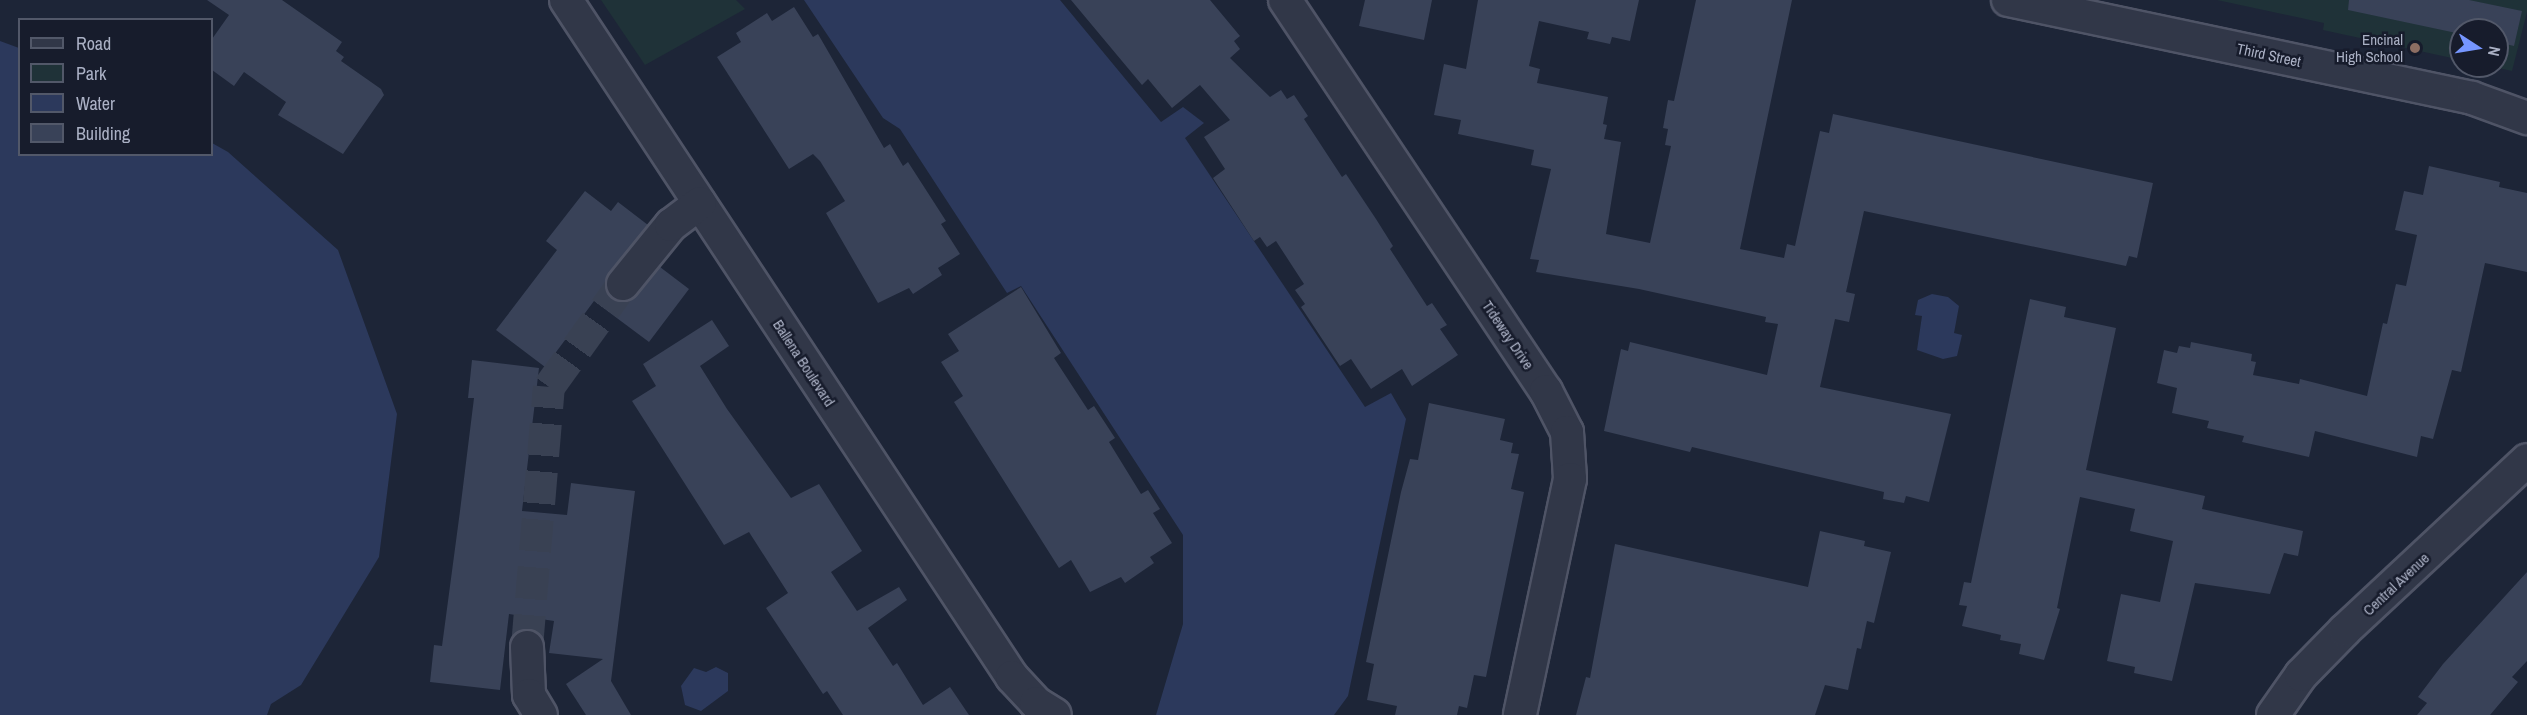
<!DOCTYPE html>
<html>
<head>
<meta charset="utf-8">
<style>
	body { margin:0 }
	#map { position:relative; width:2527px; height:715px; overflow:hidden; background:#1d2537; font-family:"Archivo Narrow",sans-serif }
	div>[style] { position:absolute }
	.green>* { inset:0; background:#1f3238 }
	.water>* { inset:0; background:#2c395c }
	.building>* { inset:0; background:#394258 }
	.minor-tunnel>* { height:32px; margin-top:-16px; transform-origin:0; background:repeating-linear-gradient(90deg,#394153 0 32px,transparent 0 48px) }
	.roads { filter:drop-shadow(2px 0 #4f5466) drop-shadow(-2px 0 #4f5466) drop-shadow(0 2px #4f5466) drop-shadow(0 -2px #4f5466) }
	.minor>* { height:32px; margin:-16px; padding:0 16px; transform-origin:16px; border-radius:16px; background:#313748 }
	.dots>* { width:16px; height:16px; translate:-50% -50%; box-sizing:border-box; border:3px solid #171c2c; border-radius:50% }
	span { translate:-50% -50%; white-space:nowrap; text-align:center; line-height:1.15; -webkit-text-stroke:5px #171c2c; paint-order:stroke }
	.poi-label { font-size:15px; color:#abb1c5 }
	.right { translate:-100% -50%; text-align:right }
	.street-label { font-size:15px; color:#abb1c5 }
	.legend { position:absolute; left:18px; top:18px; width:195px; height:138px; box-sizing:border-box; background:#171c2c; border:2px solid #525869; margin:0; padding:8px 10px; list-style:none; font-size:18px; color:#abb1c5 }
	.legend li { display:flex; align-items:center; gap:12px; height:30px }
	.legend b { width:30px; border:2px solid #525869 }
	.north { position:absolute; left:2449px; top:18px; width:60px; height:60px; box-sizing:border-box; background:#171c2c; border:2px solid #525869; border-radius:50%; rotate:102deg; font-size:16px; font-weight:700; line-height:24px; text-align:center; color:#abb1c5 }
	.north::after { content:''; display:block; margin:auto; width:21px; height:27px; background:#7696ff; clip-path:polygon(50% 0,100% 100%,50% 72%,0 100%) }
</style>
</head>
<body>
<div id="map">
	<div class="green">
		<div style="clip-path:polygon(601px 0,736px 0,745px 9px,645px 65px)"></div>
		<div style="clip-path:polygon(2217px 0,2527px 0,2527px 12px,2512px 71px,2490px 66px,2497px 66px,2497px 30px,2461px 30px,2461px 60px,2323px 30px,2324px 23px)"></div>
	</div>
	<div class="water">
		<div style="clip-path:polygon(804px 0,1060px 0,1161px 122px,1183px 107px,1204px 123px,1185px 138px,1365px 407px,1391px 393px,1406px 419px,1348px 696px,1334px 715px,1156px 715px,1183px 624px,1183px 535px,1021px 286px,1007px 293px,900px 129px,883px 118px)"></div>
		<div style="clip-path:polygon(0 41px,19px 48px,20px 154px,212px 154px,212px 143px,228px 152px,338px 250px,397px 414px,379px 557px,301px 685px,271px 704px,267px 715px,0 715px)"></div>
		<div style="clip-path:polygon(1932px 294px,1948px 297px,1959px 306px,1954px 333px,1962px 335px,1957px 356px,1943px 359px,1917px 350px,1922px 316px,1915px 315px,1918px 300px)"></div>
		<div style="clip-path:polygon(716px 667px,728px 673px,728px 691px,701px 711px,685px 705px,681px 686px,694px 668px,706px 672px)"></div>
	</div>
	<div class="building">
		<div style="clip-path:polygon(207px 0,282px 0,342px 42px,336px 51px,344px 57px,341px 61px,381px 89px,384px 95px,343px 154px,278px 115px,286px 102px,244px 72px,234px 86px,212px 70px,212px 39px,229px 15px)"></div>
		<div style="clip-path:polygon(1071px 0,1210px 0,1240px 36px,1234px 41px,1240px 49px,1230px 58px,1270px 97px,1281px 90px,1287px 99px,1294px 95px,1308px 116px,1304px 119px,1342px 177px,1346px 174px,1376px 219px,1393px 246px,1390px 249px,1427px 306px,1432px 303px,1447px 325px,1440px 329px,1458px 355px,1412px 386px,1402px 369px,1371px 389px,1351px 359px,1340px 366px,1301px 307px,1305px 304px,1295px 290px,1304px 284px,1276px 241px,1267px 247px,1260px 237px,1254px 241px,1213px 178px,1225px 169px,1204px 137px,1230px 120px,1200px 85px,1172px 108px,1148px 79px,1142px 85px)"></div>
		<div style="clip-path:polygon(1365px 0,1432px 0,1424px 40px,1359px 26px)"></div>
		<div style="clip-path:polygon(1478px 0,1639px 0,1630px 41px,1612px 37px,1610px 44px,1587px 39px,1589px 32px,1539px 21px,1529px 66px,1540px 69px,1537px 83px,1608px 97px,1603px 124px,1607px 125px,1604px 139px,1621px 142px,1606px 234px,1650px 243px,1671px 146px,1665px 145px,1668px 129px,1663px 128px,1668px 100px,1674px 101px,1696px 0,1792px 0,1740px 249px,1784px 258px,1787px 244px,1795px 246px,1820px 131px,1829px 133px,1833px 114px,2153px 183px,2137px 258px,2129px 256px,2126px 266px,1864px 211px,1846px 292px,1855px 294px,1849px 322px,1835px 319px,1820px 387px,1951px 414px,1929px 502px,1906px 496px,1904px 503px,1883px 499px,1884px 492px,1692px 447px,1690px 452px,1604px 431px,1621px 349px,1628px 351px,1630px 342px,1767px 375px,1778px 324px,1765px 322px,1766px 317px,1639px 289px,1536px 272px,1539px 260px,1530px 259px,1551px 169px,1531px 165px,1534px 150px,1458px 134px,1461px 120px,1434px 115px,1444px 64px,1466px 69px)"></div>
		<div style="clip-path:polygon(2349px 0,2469px 0,2522px 11px,2514px 46px,2497px 42px,2497px 30px,2461px 30px,2461px 34px,2348px 10px)"></div>
		<div style="clip-path:polygon(794px 7px,813px 37px,818px 34px,884px 148px,890px 144px,903px 166px,908px 162px,946px 221px,941px 224px,960px 254px,938px 268px,942px 275px,913px 294px,909px 288px,878px 303px,826px 213px,845px 201px,820px 161px,813px 154px,789px 169px,717px 57px,741px 42px,736px 33px,767px 13px,772px 21px)"></div>
		<div style="clip-path:polygon(2429px 166px,2500px 182px,2499px 187px,2527px 193px,2527px 272px,2485px 263px,2461px 372px,2452px 370px,2433px 439px,2421px 436px,2417px 457px,2315px 431px,2309px 457px,2242px 442px,2244px 436px,2207px 428px,2209px 421px,2172px 413px,2177px 388px,2157px 383px,2164px 350px,2177px 353px,2179px 346px,2190px 348px,2191px 342px,2252px 354px,2251px 361px,2256px 362px,2253px 375px,2299px 384px,2300px 379px,2367px 396px,2383px 323px,2387px 324px,2396px 284px,2406px 286px,2417px 235px,2395px 230px,2404px 191px,2423px 195px)"></div>
		<div style="clip-path:polygon(585px 191px,611px 211px,618px 202px,648px 225px,609px 273px,605px 282px,611px 298px,630px 301px,660px 267px,689px 289px,649px 342px,594px 301px,545px 367px,496px 330px,557px 250px,546px 241px)"></div>
		<div style="clip-path:polygon(1021px 287px,1061px 353px,1054px 358px,1088px 410px,1094px 406px,1115px 438px,1109px 442px,1141px 494px,1148px 490px,1160px 509px,1153px 513px,1172px 543px,1150px 557px,1154px 563px,1125px 583px,1121px 577px,1090px 592px,1071px 560px,1059px 568px,954px 402px,963px 396px,941px 362px,959px 351px,948px 334px)"></div>
		<div style="clip-path:polygon(2030px 299px,2066px 307px,2064px 317px,2116px 328px,2086px 470px,2205px 496px,2202px 509px,2303px 531px,2298px 556px,2284px 553px,2270px 594px,2195px 583px,2172px 681px,2134px 673px,2135px 667px,2107px 661px,2121px 594px,2160px 602px,2173px 541px,2130px 531px,2135px 509px,2080px 497px,2057px 608px,2060px 609px,2044px 660px,2019px 654px,2021px 644px,2000px 640px,2001px 635px,1962px 626px,1967px 606px,1959px 605px,1964px 582px,1971px 583px)"></div>
		<div style="clip-path:polygon(712px 320px,729px 346px,700px 366px,727px 409px,791px 498px,819px 484px,862px 551px,831px 572px,857px 611px,899px 587px,907px 600px,868px 628px,893px 666px,897px 663px,923px 705px,950px 687px,969px 715px,843px 715px,827px 691px,823px 694px,766px 608px,788px 593px,749px 532px,724px 545px,632px 401px,656px 386px,643px 364px)"></div>
		<div style="clip-path:polygon(472px 360px,539px 368px,522px 511px,567px 515px,571px 483px,635px 491px,611px 681px,631px 715px,586px 715px,566px 684px,603px 659px,549px 653px,554px 621px,509px 614px,500px 690px,430px 682px,434px 645px,442px 646px,460px 511px,474px 398px,468px 398px)"></div>
		<div style="clip-path:polygon(1429px 403px,1505px 419px,1500px 440px,1513px 443px,1511px 453px,1519px 454px,1511px 489px,1524px 492px,1486px 677px,1474px 675px,1467px 708px,1459px 706px,1457px 715px,1395px 715px,1397px 706px,1367px 700px,1374px 664px,1366px 662px,1401px 492px,1410px 459px,1418px 460px)"></div>
		<div style="clip-path:polygon(1820px 531px,1865px 541px,1864px 546px,1891px 552px,1874px 623px,1867px 621px,1861px 649px,1857px 648px,1848px 690px,1825px 685px,1815px 715px,1576px 715px,1586px 677px,1590px 678px,1615px 544px,1808px 587px)"></div>
		<div style="clip-path:polygon(2527px 572px,2527px 661px,2512px 677px,2518px 682px,2490px 715px,2417px 715px,2427px 703px,2418px 697px,2443px 664px)"></div>
	</div>
	<div class="minor-tunnel">
		<div style="left:527px;top:647px;width:261px;rotate:-85.2deg"></div>
		<div style="left:549px;top:387px;width:127px;rotate:-54.3deg"></div>
	</div>
	<div class="roads">
		<div class="minor">
			<div style="left:566px;top:0;width:811px;rotate:56.62deg"></div>
			<div style="left:1012px;top:677px;width:35px;rotate:47deg"></div>
			<div style="left:1036px;top:703px;width:22px;rotate:32deg"></div>
			<div style="left:1285px;top:0;width:470px;rotate:56.3deg"></div>
			<div style="left:1546px;top:391px;width:46px;rotate:62.9deg"></div>
			<div style="left:1567px;top:432px;width:47px;rotate:86.3deg"></div>
			<div style="left:1570px;top:479px;width:241px;rotate:102deg"></div>
			<div style="left:2008px;top:0;width:474px;rotate:11.9deg"></div>
			<div style="left:2472px;top:98px;width:59px;rotate:20deg"></div>
			<div style="left:623px;top:284px;width:76px;rotate:-50.9deg"></div>
			<div style="left:671px;top:225px;width:36px;rotate:-37deg"></div>
			<div style="left:527px;top:647px;width:48px;rotate:87.6deg"></div>
			<div style="left:529px;top:695px;width:23px;rotate:59deg"></div>
			<div style="left:2273px;top:715px;width:49px;rotate:-55deg"></div>
			<div style="left:2301px;top:675px;width:63px;rotate:-45.6deg"></div>
			<div style="left:2345px;top:630px;width:249px;rotate:-43deg"></div>
		</div>
	</div>
	<div class="dots">
		<div style="left:2415px;top:48px;background:#8d6e63"></div>
	</div>
	<div class="poi-label">
		<span class="right" style="left:2403px;top:48px">Encinal<br>High School</span>
	</div>
	<div class="street-label">
		<span style="left:2269px;top:55px;rotate:12deg">Third Street</span>
		<span style="left:1508px;top:335px;rotate:56deg">Tideway Drive</span>
		<span style="left:804px;top:363px;rotate:57deg">Ballena Boulevard</span>
		<span style="left:2396px;top:584px;rotate:-43deg">Central Avenue</span>
	</div>
	<ul class="legend">
	<li><b style="height:8px;background:#313748"></b>Road</li>
	<li><b style="height:16px;background:#1f3238"></b>Park</li>
	<li><b style="height:16px;background:#2c395c"></b>Water</li>
	<li><b style="height:16px;background:#394258"></b>Building</li>
	</ul>
	<div class="north">N</div>
</div>
</body>
</html>
